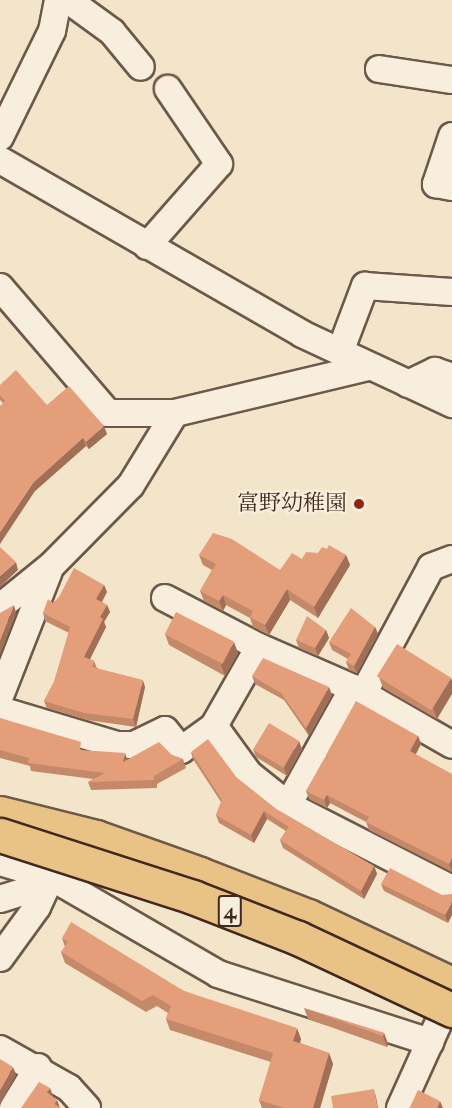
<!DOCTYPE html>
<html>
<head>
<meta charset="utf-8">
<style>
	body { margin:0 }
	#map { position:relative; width:452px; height:1108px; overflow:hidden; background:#f2e5ca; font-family:"IM FELL French Canon","Noto Serif JP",serif }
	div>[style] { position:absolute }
	.roads { filter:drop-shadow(2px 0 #6d584a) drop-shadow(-2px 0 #6d584a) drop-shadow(0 2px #6d584a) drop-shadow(0 -2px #6d584a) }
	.minor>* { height:26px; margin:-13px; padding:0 13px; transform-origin:13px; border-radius:13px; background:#f7eedd }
	.highway>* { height:33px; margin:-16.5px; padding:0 16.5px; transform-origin:16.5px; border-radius:16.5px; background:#e9c285 }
	.bridges { filter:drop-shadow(2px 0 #41291f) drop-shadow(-2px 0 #41291f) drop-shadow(0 2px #41291f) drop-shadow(0 -2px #41291f) }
	.highway-bridge>* { height:33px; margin:-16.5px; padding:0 16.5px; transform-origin:16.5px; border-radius:16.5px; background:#e9c285 }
	.wall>* { inset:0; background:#c48969 }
	.shaded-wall>* { inset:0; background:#a06f55 }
	.building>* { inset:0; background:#e49f7a; transform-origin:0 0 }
	.dots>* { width:16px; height:16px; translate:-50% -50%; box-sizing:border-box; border:3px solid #f7eedd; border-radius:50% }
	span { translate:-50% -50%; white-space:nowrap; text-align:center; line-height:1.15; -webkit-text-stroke:4.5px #f7eedd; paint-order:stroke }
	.shield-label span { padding:2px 4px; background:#f7eedd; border:2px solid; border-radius:4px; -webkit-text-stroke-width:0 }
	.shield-label { font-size:21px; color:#41291f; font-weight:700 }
	.poi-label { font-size:22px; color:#41291f }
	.right { translate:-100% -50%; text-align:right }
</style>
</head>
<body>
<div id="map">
	<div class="roads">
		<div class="minor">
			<div style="left:75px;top:5px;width:46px;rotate:36.1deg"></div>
			<div style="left:112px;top:32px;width:45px;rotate:50.4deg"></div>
			<div style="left:379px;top:69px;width:74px;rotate:8.6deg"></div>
			<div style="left:452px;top:136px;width:51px;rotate:108.4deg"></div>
			<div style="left:436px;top:184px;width:16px;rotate:11deg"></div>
			<div style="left:0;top:137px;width:118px;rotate:-63.9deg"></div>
			<div style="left:52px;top:31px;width:32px;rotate:-79deg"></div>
			<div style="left:0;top:160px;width:349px;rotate:29.9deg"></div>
			<div style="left:302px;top:334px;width:166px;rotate:25deg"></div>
			<div style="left:147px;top:246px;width:109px;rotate:-48.7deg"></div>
			<div style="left:219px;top:164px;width:91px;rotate:-124.2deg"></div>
			<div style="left:0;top:287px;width:166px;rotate:49.4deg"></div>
			<div style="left:108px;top:413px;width:67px"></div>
			<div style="left:175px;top:413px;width:198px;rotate:-13.4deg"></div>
			<div style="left:340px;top:352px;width:71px;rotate:-69.3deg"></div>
			<div style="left:365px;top:286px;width:87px;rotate:3.9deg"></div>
			<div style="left:408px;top:384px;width:30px;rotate:-26deg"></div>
			<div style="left:435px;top:371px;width:18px;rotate:19deg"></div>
			<div style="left:165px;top:598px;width:106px;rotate:27.5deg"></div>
			<div style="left:259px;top:647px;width:103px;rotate:23.6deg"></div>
			<div style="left:353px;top:688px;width:114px;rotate:29.9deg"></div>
			<div style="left:0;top:607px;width:67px;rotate:-38.9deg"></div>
			<div style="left:52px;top:565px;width:112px;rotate:-45.4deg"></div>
			<div style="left:131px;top:485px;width:84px;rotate:-58.6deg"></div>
			<div style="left:259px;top:647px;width:91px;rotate:119.7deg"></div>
			<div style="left:214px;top:726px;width:59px;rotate:53.9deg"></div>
			<div style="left:249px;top:774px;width:50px;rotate:38.5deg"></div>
			<div style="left:353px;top:688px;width:134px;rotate:119.1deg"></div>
			<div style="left:288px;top:805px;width:184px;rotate:27.1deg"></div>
			<div style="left:363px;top:694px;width:144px;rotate:-61.8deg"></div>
			<div style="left:431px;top:567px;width:22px;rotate:-21deg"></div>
			<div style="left:0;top:696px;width:134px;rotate:-68.6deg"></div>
			<div style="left:0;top:710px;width:122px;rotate:16.7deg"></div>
			<div style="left:117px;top:745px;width:17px"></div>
			<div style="left:134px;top:745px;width:34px;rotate:-26deg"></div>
			<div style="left:165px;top:730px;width:26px;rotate:51deg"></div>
			<div style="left:181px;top:750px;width:41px;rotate:-36deg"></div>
			<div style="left:0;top:862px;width:53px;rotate:16.4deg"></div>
			<div style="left:51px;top:877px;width:193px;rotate:30.1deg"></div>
			<div style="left:218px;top:974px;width:223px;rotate:17.8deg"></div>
			<div style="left:0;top:899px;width:50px;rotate:-17.4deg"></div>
			<div style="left:0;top:958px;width:63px;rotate:-54deg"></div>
			<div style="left:37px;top:907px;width:33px;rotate:-65deg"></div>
			<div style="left:0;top:1049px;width:79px;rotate:29.5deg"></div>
			<div style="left:69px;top:1088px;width:27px;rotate:48deg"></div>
			<div style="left:13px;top:1108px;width:48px;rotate:-58.6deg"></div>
			<div style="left:400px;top:1108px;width:126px;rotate:-65.7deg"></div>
		</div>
		<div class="highway">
			<div style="left:0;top:813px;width:99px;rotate:14deg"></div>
			<div style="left:96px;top:837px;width:110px;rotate:19.6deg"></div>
			<div style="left:200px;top:874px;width:116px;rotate:21.3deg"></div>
			<div style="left:308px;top:916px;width:159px;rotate:25.3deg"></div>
		</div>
	</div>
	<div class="bridges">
		<div class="highway-bridge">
			<div style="left:0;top:835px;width:203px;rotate:17.8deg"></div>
			<div style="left:193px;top:897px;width:113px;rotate:21.3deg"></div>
			<div style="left:298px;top:938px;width:170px;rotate:25.1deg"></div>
		</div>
	</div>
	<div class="wall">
		<div style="clip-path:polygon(0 385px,47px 405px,107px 434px,89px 449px,86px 446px,35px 491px,3px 403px,0 400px)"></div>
		<div style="clip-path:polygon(327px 549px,346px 555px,350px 565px,318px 618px,290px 600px,269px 635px,253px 627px,250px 618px,226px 605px,223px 611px,204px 601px,200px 591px,212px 570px,203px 565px,199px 555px,280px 570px,302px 559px,318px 553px)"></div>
		<div style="clip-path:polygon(104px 585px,107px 592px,102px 602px,107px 605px,110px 612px,104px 622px,106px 627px,90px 659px,94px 661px,97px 668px,145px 687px,136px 727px,87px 720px,47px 708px,44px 701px,54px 682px,69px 633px,45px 621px,43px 613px,53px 603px)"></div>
		<div style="clip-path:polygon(375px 627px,378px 634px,357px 673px,349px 670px,346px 662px,348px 659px,332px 650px,329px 642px)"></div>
		<div style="clip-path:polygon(326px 630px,329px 638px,318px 656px,299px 648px,296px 640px)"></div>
		<div style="clip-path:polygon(165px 634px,238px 653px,225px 676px,169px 645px)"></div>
		<div style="clip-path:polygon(252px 676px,332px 695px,309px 736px,284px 700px,255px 684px)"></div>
		<div style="clip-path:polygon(379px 677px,451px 678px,437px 719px,383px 688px)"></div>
		<div style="clip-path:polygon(0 718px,83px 750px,128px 760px,172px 755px,183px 759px,186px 768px,157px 784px,157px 788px,91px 790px,88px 782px,93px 779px,31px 771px,30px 766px,0 758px)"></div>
		<div style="clip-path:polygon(418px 736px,421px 744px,416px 754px,452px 872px,369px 830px,366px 822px,330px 803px,327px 808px,309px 799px,306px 791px,326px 758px,326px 755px)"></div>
		<div style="clip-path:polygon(253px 749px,302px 749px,287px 776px,256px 757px)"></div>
		<div style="clip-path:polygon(191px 752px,237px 778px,276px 809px,374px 866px,377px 874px,364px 899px,283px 848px,280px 840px,286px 831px,267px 819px,254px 843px,219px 823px,216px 815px,221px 802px,193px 759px)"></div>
		<div style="clip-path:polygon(381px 884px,442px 895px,448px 923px,384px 891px)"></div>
		<div style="clip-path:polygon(62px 938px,184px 991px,301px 1039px,300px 1043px,329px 1053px,333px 1064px,320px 1108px,262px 1108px,259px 1100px,271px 1062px,170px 1030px,166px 1019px,168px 1013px,157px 1006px,146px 1012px,65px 963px,61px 952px,65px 947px)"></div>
		<div style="clip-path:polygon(304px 1008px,384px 1033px,388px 1044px,387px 1047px,308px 1019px)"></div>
	</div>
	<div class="shaded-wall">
		<div style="clip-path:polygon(104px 426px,107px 434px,89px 449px,86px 442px)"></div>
		<div style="clip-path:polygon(83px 438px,86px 446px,35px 491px,0 544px,0 532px,33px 483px)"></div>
		<div style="clip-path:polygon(346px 555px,350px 565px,318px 618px,314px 607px)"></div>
		<div style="clip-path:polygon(16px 562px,18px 570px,0 587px,0 576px)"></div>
		<div style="clip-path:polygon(104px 585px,107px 592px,99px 606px,96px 599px)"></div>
		<div style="clip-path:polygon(287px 589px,290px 600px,269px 635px,265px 625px)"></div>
		<div style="clip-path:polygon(223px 595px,226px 605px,223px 611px,219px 601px)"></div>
		<div style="clip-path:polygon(14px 605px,16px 613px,0 655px,0 640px)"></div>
		<div style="clip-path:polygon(107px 605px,110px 612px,104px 622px,106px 627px,87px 665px,84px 657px,100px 617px)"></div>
		<div style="clip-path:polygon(375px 627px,378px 634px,357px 673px,354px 666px)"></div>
		<div style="clip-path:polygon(326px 630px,329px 638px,318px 656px,315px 648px)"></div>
		<div style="clip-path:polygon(234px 642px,238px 653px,225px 676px,221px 665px)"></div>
		<div style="clip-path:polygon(451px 678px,452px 681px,452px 694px,437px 719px,433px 708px)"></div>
		<div style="clip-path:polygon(143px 680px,145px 687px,136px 727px,133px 719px)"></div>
		<div style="clip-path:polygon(329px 687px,332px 695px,309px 736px,306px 728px)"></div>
		<div style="clip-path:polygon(418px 736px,421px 744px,413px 759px,410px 751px)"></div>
		<div style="clip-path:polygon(299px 741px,302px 749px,287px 776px,284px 768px)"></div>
		<div style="clip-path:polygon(125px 753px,128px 761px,123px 762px)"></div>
		<div style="clip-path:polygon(327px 795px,330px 803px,327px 808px,324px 800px)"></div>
		<div style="clip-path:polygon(264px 811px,267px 819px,254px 843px,251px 835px)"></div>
		<div style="clip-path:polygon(452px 857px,452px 872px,449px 864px)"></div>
		<div style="clip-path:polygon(374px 866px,377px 874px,364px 899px,361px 891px)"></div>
		<div style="clip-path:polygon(452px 902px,452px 915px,448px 923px,445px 915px)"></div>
		<div style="clip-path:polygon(297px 1028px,301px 1039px,297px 1052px,293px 1041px)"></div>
		<div style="clip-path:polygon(384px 1033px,388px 1044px,387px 1047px,383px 1036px)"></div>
		<div style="clip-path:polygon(329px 1053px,333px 1064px,320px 1108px,313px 1108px)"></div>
		<div style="clip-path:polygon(13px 1067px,16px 1075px,0 1104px,0 1090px)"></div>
		<div style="clip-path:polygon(50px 1088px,53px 1096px,47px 1092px)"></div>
		<div style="clip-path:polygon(374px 1089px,376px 1097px,378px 1108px,377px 1108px)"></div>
		<div style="clip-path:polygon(57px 1100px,60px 1108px,54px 1104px)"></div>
		<div style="clip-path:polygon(440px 1101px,443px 1108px,437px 1108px)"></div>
	</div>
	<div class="building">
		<div style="clip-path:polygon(16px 370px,47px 405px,69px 386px,104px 426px,86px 442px,83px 438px,33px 483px,0 532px,0 406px,5px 401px,0 395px,0 385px)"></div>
		<div style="clip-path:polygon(213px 533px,232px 539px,280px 570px,292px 553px,302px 559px,306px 552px,318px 553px,322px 547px,327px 549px,329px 545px,346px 555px,314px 607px,287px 589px,265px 625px,250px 617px,253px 611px,223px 595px,219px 601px,200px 591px,216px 564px,199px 555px)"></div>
		<div style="clip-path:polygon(0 547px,16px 562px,0 576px)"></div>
		<div style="clip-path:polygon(74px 568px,104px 585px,96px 599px,107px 605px,100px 617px,103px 619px,84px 657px,94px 661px,92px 667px,143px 680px,133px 719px,84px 713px,44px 701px,54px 682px,70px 627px,43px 613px,48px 599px,53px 603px,59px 597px)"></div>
		<div style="clip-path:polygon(14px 605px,0 640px,0 613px)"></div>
		<div style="clip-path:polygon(351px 608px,375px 627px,354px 666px,346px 662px,351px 654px,329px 642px)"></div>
		<div style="left:176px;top:612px;width:65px;height:25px;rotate:27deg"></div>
		<div style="clip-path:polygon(307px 616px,326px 630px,315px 648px,296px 640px)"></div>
		<div style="left:397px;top:644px;width:64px;height:38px;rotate:32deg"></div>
		<div style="clip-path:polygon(263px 658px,329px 687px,306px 728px,281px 693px,252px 676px)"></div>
		<div style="clip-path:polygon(356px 701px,418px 736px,410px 751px,452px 774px,452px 857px,449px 864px,366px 822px,369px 817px,327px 795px,324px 800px,306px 791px,325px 757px,328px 759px,326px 755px)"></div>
		<div style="clip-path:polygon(0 718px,81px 742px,80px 750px,125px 753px,123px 762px,159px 742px,172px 755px,183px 759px,154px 776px,154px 780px,88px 782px,105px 773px,28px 763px,29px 758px,0 750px)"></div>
		<div style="left:269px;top:723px;width:35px;height:31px;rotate:31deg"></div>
		<div style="clip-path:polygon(208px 739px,237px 778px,276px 809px,374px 866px,361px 891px,280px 840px,289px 827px,264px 811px,251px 835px,216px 815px,222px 800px,191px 752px)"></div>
		<div style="clip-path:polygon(390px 868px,442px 895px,452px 894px,452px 902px,445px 915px,381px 884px)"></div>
		<div style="clip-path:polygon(71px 922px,184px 991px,297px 1028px,293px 1041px,329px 1053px,313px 1108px,284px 1108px,259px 1100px,273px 1053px,166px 1019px,171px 1006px,153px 995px,142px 1001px,61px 952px,68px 942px,62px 938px)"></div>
		<div style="clip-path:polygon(304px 1008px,384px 1033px,383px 1036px)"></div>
		<div style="clip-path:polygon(0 1059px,13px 1067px,0 1090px)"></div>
		<div style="clip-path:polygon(39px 1082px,50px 1088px,47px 1092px,57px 1100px,54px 1104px,60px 1108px,21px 1108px)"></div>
		<div style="clip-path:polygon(374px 1089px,377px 1108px,333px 1108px,331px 1096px)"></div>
		<div style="clip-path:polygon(418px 1090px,440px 1101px,437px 1108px,409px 1108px,410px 1107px)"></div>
	</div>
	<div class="dots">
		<div style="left:359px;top:504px;background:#8f2418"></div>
	</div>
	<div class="shield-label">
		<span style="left:230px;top:911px">4</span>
	</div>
	<div class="poi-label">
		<span class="right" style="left:347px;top:504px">富野幼稚園</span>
	</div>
</div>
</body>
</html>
